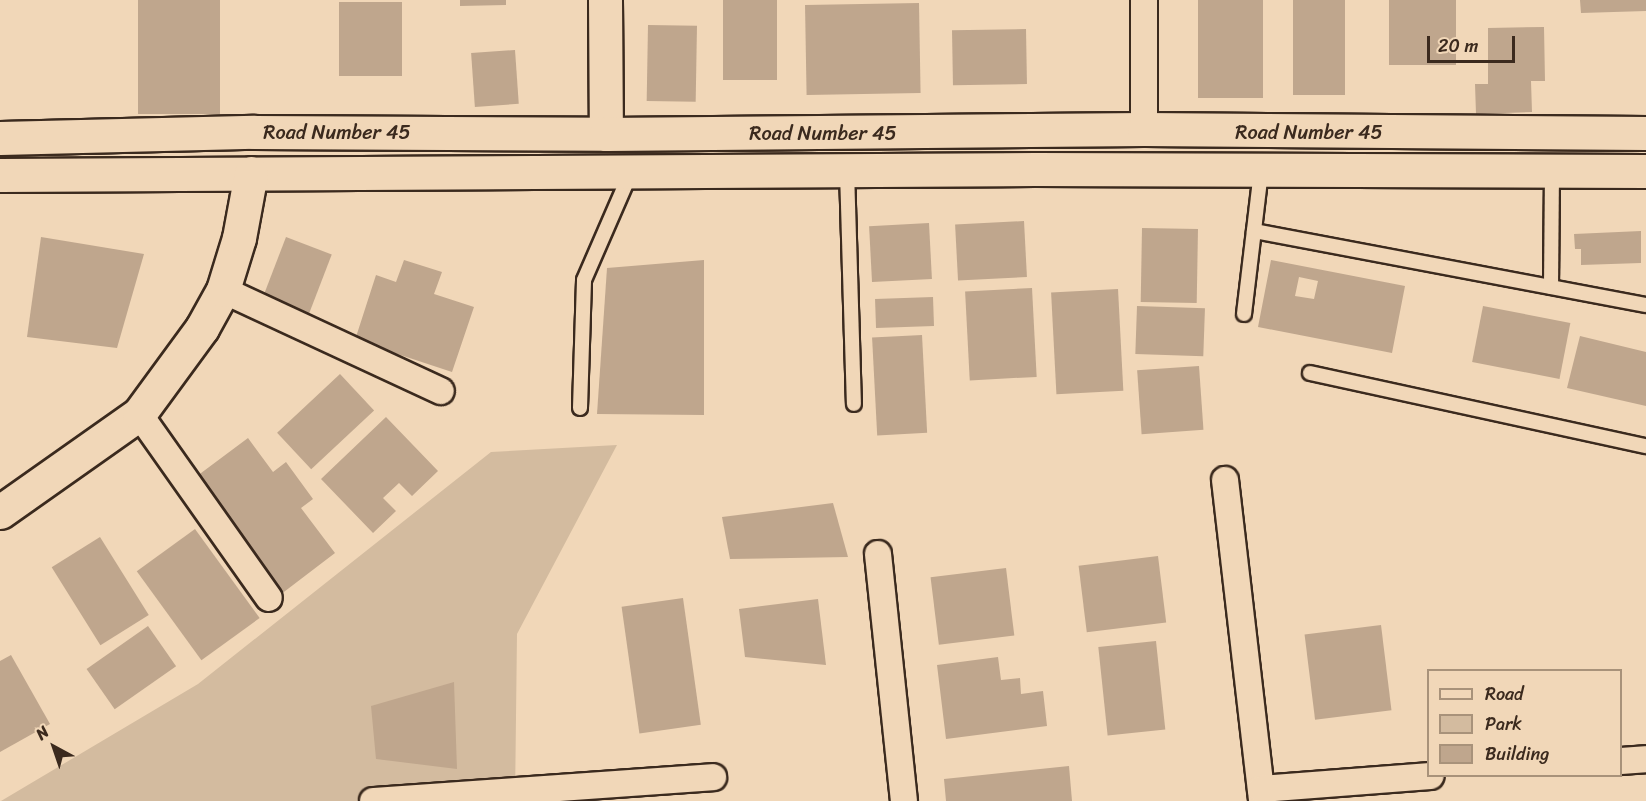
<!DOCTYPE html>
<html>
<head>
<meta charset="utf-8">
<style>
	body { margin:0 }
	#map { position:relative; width:1646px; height:801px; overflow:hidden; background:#f1d7b8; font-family:Sriracha,sans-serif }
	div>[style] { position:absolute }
	.green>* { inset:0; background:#d3bb9f }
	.building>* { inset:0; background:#bfa68d; transform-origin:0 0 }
	.roads { filter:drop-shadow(2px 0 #3b2a1e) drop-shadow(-2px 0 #3b2a1e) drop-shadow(0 2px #3b2a1e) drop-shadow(0 -2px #3b2a1e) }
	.lane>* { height:14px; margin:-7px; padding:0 7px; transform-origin:7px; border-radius:7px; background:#f1d7b8 }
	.street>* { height:26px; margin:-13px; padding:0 13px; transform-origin:13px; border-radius:13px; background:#f1d7b8 }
	.secondary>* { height:33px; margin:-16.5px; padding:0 16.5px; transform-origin:16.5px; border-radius:16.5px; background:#f1d7b8 }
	span { translate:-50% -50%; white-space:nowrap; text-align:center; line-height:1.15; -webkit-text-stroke:4.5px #f1d7b8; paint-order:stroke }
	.street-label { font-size:20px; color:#3b2a1e }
	.legend { position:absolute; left:1427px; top:669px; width:195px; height:108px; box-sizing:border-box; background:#f1d7b8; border:2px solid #a8927a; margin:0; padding:8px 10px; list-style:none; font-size:18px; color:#3b2a1e }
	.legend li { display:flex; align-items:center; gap:12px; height:30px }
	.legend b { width:30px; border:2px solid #a8927a }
	.north { position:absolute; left:24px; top:717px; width:60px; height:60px; -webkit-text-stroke:4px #f1d7b8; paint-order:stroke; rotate:320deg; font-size:16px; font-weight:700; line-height:24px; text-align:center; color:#3b2a1e }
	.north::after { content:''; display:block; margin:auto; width:21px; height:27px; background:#3b2a1e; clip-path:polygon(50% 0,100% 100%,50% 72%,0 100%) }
	.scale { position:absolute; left:1427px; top:36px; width:88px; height:27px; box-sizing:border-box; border:3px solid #3b2a1e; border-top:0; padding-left:8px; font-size:18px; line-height:21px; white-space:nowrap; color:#3b2a1e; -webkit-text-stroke:4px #f1d7b8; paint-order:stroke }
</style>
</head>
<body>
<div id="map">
	<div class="green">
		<div style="clip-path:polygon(617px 445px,517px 634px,515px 801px,1px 801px,198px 684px,491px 452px)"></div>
	</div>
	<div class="building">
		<div style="left:138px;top:0;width:82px;height:114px"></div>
		<div style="clip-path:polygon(460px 0,506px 0,506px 5px,460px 6px)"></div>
		<div style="left:723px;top:0;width:54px;height:80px"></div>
		<div style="left:1198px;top:0;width:65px;height:98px"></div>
		<div style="left:1293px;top:0;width:52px;height:95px"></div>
		<div style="left:1389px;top:0;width:67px;height:65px"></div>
		<div style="clip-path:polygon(1580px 0,1646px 0,1646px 11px,1581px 13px)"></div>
		<div style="left:339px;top:2px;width:63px;height:74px"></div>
		<div style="left:919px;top:3px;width:90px;height:114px;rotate:89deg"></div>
		<div style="left:648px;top:25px;width:49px;height:76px;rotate:1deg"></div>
		<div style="clip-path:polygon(1544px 27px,1545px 81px,1531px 81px,1532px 112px,1476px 114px,1475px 84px,1488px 84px,1488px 28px)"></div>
		<div style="left:1026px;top:29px;width:55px;height:74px;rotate:89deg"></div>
		<div style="left:515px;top:50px;width:54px;height:44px;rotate:86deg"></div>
		<div style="left:1024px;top:221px;width:56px;height:69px;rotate:87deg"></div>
		<div style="left:929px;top:223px;width:56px;height:60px;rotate:87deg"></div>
		<div style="left:1142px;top:228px;width:56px;height:74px;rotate:1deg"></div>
		<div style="clip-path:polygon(1641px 231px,1641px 263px,1581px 265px,1581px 249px,1575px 249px,1574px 234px)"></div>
		<div style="clip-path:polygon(41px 237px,144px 254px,117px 348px,27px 337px)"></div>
		<div style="left:286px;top:237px;width:49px;height:68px;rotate:21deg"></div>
		<div style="clip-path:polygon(404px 260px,442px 272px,434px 294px,474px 307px,452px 372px,355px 340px,376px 275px,396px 282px)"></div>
		<div style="clip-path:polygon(704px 260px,704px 415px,597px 414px,607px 268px)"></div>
		<div style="clip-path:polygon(evenodd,1271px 260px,1405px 286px,1392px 353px,1258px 327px,1271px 260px,1299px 277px,1318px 281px,1314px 299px,1295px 296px,1299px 277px)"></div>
		<div style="left:1032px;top:288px;width:89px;height:67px;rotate:87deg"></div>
		<div style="left:1118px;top:289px;width:102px;height:67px;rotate:87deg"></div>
		<div style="left:933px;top:297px;width:29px;height:58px;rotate:88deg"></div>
		<div style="left:1137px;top:306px;width:68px;height:48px;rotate:2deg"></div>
		<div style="left:1483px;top:306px;width:89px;height:57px;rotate:11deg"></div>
		<div style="left:922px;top:335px;width:98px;height:50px;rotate:87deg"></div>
		<div style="clip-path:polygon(1580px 336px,1646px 352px,1646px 406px,1567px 388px)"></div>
		<div style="left:1199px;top:366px;width:64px;height:62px;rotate:86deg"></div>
		<div style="left:340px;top:374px;width:50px;height:86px;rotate:47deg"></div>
		<div style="clip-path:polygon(386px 417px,438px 471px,412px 496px,399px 483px,383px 498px,396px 511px,373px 533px,321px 479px)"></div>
		<div style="clip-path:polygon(248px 438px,273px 472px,286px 462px,313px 499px,301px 508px,335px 553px,276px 598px,189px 482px)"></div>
		<div style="clip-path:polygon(833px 503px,848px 557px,730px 559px,722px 517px)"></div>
		<div style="left:195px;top:529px;width:110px;height:72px;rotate:54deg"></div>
		<div style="left:100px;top:537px;width:92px;height:57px;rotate:58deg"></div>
		<div style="left:1158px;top:556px;width:67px;height:80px;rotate:83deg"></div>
		<div style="left:1006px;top:568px;width:68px;height:76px;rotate:83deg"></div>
		<div style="left:683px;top:598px;width:128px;height:62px;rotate:82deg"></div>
		<div style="clip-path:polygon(818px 599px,826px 665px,745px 657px,739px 609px)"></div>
		<div style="left:1381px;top:625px;width:86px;height:77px;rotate:83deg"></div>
		<div style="left:148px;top:626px;width:49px;height:75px;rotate:55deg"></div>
		<div style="left:1156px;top:641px;width:89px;height:58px;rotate:84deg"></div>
		<div style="clip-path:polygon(11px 655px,50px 724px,0 752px,0 661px)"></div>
		<div style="clip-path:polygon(998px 657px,1001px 680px,1020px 678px,1021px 694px,1043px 691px,1047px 726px,946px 739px,937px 665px)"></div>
		<div style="clip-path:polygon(454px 682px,457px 769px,376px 759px,371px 706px)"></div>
		<div style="clip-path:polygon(1069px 766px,1072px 801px,946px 801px,944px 779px)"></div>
	</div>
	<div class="roads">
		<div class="lane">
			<div style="left:847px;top:171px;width:233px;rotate:88.3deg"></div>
			<div style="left:1254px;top:231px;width:399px;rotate:10.7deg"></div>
			<div style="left:1551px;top:287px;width:116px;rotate:-89.5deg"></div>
			<div style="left:1244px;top:314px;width:143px;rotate:-83.2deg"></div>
			<div style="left:1310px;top:373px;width:344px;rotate:12.3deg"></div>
			<div style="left:580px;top:408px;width:128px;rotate:-88.2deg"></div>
			<div style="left:584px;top:280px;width:116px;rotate:-66.5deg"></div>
		</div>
		<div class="street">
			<div style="left:1144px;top:0;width:129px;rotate:90deg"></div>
			<div style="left:223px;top:290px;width:240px;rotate:24.9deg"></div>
			<div style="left:139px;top:414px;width:225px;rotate:54.8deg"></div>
			<div style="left:1225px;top:480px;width:323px;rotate:83.4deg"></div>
			<div style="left:878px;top:554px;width:248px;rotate:84deg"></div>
			<div style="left:1620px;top:761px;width:26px;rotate:-4deg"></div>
			<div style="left:1261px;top:789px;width:170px;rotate:-4.4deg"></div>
			<div style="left:373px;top:801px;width:341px;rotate:-4deg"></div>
		</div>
		<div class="secondary">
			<div style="left:605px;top:0;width:134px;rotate:89.6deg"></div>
			<div style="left:0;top:138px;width:254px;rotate:-1.4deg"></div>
			<div style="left:254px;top:132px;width:352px;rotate:0.3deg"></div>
			<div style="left:606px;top:134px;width:538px;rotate:-0.53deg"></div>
			<div style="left:1144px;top:129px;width:502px;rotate:0.46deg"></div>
			<div style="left:0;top:175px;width:1035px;rotate:-0.33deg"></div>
			<div style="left:1035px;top:169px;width:611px;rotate:0.19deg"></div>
			<div style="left:0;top:512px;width:170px;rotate:-35.2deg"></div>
			<div style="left:139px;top:414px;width:107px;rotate:-53.8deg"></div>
			<div style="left:202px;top:328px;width:43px;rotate:-61.1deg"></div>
			<div style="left:223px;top:290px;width:54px;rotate:-72.9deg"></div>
			<div style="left:239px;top:238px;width:66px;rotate:-79.5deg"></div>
		</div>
	</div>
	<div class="street-label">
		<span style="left:337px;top:132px">Road Number 45</span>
		<span style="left:1309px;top:132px">Road Number 45</span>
		<span style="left:823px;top:133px">Road Number 45</span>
	</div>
	<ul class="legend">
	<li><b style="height:8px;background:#f1d7b8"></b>Road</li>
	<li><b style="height:16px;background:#d3bb9f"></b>Park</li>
	<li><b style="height:16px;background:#bfa68d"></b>Building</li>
	</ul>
	<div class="north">N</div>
	<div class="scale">20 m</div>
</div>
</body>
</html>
